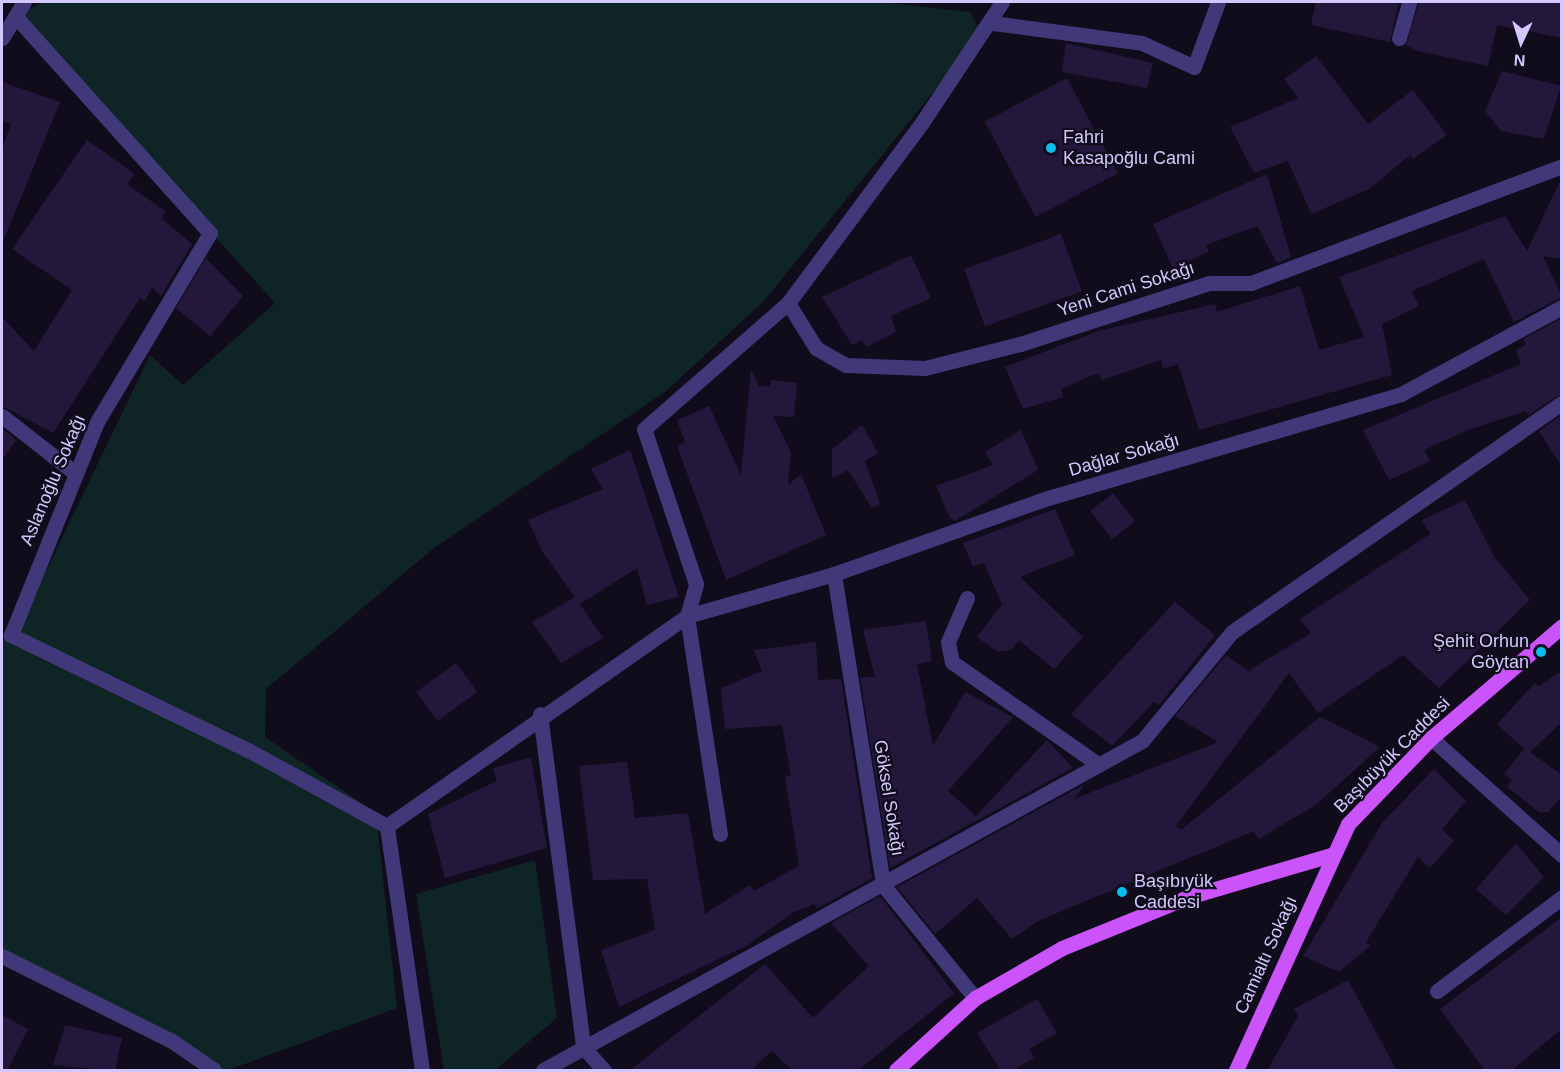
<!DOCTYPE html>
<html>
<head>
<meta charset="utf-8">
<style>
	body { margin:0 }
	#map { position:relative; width:1563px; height:1072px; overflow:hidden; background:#100c1c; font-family:Arial,sans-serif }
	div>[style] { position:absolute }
	.green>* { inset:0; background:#0f2425 }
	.building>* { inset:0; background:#23183c; transform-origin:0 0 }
	.minor>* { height:15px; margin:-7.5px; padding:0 7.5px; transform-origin:7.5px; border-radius:7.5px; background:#403879 }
	.major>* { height:15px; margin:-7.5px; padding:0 7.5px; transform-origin:7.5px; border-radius:7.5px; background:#ca53fa }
	.dots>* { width:16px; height:16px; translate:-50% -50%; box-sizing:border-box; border:3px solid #100c1c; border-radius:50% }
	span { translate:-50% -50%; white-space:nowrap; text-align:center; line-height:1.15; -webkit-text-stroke:4.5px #100c1c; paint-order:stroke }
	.poi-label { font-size:18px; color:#d3c8fd }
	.left { translate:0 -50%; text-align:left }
	.right { translate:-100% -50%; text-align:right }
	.street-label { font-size:18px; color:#d3c8fd }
	.frame { position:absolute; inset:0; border:3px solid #d3c8fd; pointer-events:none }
	.north { position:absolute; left:1491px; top:12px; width:60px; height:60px; -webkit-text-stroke:4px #100c1c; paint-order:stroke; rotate:184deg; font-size:16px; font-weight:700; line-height:24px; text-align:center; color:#d3c8fd }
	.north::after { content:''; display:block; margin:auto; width:21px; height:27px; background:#d3c8fd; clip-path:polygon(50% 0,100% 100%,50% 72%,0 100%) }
</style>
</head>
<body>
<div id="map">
	<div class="green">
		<div style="clip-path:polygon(42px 2px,880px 2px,970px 12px,981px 33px,764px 301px,665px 392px,434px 548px,266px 689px,265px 737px,376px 813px,397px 1008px,228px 1070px,212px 1070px,2px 964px,2px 638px,22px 621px,150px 355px,183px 385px,275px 303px,16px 17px)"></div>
		<div style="clip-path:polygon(535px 860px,557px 1018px,495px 1070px,444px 1070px,416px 894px)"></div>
	</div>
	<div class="building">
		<div style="clip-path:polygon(1316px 2px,1399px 2px,1390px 42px,1311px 25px)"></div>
		<div style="clip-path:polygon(1419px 2px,1562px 2px,1562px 38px,1497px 25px,1488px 66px,1418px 51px,1406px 45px)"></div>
		<div style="clip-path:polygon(1066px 43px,1153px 63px,1147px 88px,1062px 72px)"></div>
		<div style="clip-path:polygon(1316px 56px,1368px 124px,1413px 90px,1447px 135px,1413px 159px,1410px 155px,1369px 189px,1311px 214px,1288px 161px,1254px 173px,1230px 127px,1298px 98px,1284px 79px)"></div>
		<div style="clip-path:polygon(1502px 71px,1561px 86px,1544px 139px,1501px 131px,1485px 111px)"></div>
		<div style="left:1067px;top:78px;width:108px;height:93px;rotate:62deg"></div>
		<div style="clip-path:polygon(2px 82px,60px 102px,2px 244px,2px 149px,11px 124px,2px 121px)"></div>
		<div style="clip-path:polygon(87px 140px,135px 174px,127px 184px,165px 211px,162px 219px,192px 244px,161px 296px,152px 288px,145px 301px,140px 298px,53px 433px,2px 406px,2px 317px,34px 351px,72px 290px,12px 249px)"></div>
		<div style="clip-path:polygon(1267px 174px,1291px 257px,1277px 263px,1257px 226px,1206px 245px,1209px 251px,1173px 269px,1153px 224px)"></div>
		<div style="clip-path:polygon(1562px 177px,1562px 259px,1543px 256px,1562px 297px,1514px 322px,1484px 259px,1412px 291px,1419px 306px,1382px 324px,1392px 375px,1199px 430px,1178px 364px,1163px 369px,1161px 360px,1102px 380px,1098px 373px,1061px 389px,1063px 397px,1023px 409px,1005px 367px,1098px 331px,1215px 304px,1217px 312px,1300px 286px,1319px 350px,1364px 337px,1339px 277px,1505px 216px,1527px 251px)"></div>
		<div style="left:1061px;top:234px;width:61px;height:103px;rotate:70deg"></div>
		<div style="clip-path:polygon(911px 255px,931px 298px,891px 316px,896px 332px,866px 347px,862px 340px,852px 345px,822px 297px)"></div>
		<div style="clip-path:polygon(206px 258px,243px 296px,210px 336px,176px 308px)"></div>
		<div style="clip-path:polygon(1562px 318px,1562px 393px,1528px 415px,1526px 411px,1468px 430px,1424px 450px,1430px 461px,1389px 480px,1363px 430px,1521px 364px,1516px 350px,1526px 345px,1523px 339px)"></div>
		<div style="clip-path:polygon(751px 369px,759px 386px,770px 387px,771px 380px,797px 383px,794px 417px,773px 416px,791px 453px,788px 485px,801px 474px,826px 535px,726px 580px,677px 446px,685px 442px,677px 420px,709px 406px,741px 475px)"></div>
		<div style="clip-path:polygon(1562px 415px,1562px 467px,1539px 431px)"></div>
		<div style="clip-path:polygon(862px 425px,878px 453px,865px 461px,880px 504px,872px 508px,848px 470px,832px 478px,832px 449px)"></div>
		<div style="clip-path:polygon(2px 428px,16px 440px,2px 460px)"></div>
		<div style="clip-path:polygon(1021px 430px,1038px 470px,955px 521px,950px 518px,936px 486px,993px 465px,985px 452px)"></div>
		<div style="clip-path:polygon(630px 450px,679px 597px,647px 605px,637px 568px,580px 604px,542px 551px,528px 520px,603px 489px,591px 469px)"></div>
		<div style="left:1113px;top:493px;width:36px;height:29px;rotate:52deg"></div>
		<div style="clip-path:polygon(1465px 500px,1495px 558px,1530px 600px,1439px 688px,1403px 655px,1318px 713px,1289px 673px,1176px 826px,1181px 830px,1320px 717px,1380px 747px,1317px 804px,1259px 839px,1254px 831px,1038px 921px,1012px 939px,977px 898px,935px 934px,897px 887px,1085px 784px,1074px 799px,1218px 742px,1175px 716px,1226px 655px,1248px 671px,1311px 633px,1300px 619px,1430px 534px,1422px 520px)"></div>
		<div style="clip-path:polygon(1055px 509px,1075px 555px,1020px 577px,1083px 637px,1054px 669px,1019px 640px,1011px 650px,998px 652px,977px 637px,1002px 604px,984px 563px,973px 567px,963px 543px)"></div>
		<div style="clip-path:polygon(575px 597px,603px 638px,561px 663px,532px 622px)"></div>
		<div style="clip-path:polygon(1175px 602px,1215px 635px,1159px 705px,1154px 702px,1112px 746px,1071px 714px)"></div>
		<div style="clip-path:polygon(926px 621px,932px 661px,917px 664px,933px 746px,965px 692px,1013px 717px,948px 791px,976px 816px,1047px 740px,1073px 768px,890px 868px,860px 677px,875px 677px,863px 630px)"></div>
		<div style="clip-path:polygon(816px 642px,818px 680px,841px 679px,872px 878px,818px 908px,814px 904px,792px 913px,748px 945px,619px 1007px,601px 950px,655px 930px,647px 879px,593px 880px,579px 766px,627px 762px,635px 818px,688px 813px,705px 914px,750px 885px,754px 891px,799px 866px,785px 776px,791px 776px,782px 725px,725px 729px,721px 688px,762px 671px,754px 650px)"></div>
		<div style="left:456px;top:663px;width:36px;height:49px;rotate:54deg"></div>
		<div style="clip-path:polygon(1562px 671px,1562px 722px,1530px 752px,1562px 775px,1562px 796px,1548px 812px,1539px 812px,1507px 787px,1512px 780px,1504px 774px,1524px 749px,1497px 724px,1535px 683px,1539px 686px)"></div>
		<div style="clip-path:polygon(531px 757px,547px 848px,445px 878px,428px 814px,497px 781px,493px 768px)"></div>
		<div style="clip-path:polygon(1434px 769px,1466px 801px,1442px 829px,1454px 841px,1430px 868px,1418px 857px,1366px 942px,1370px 946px,1339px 972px,1303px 956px,1382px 823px)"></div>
		<div style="clip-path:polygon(1516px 843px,1544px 877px,1506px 915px,1476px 889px)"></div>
		<div style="clip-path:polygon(880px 896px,954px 993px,857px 1071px,793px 1071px,772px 1051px,750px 1071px,629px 1071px,765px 964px,813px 1018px,869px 966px,831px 923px)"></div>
		<div style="clip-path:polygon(1562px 917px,1562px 1029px,1511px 1071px,1485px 1071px,1440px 1009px)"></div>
		<div style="clip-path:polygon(1348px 980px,1397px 1071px,1267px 1071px,1298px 1016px,1294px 1009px)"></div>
		<div style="clip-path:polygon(1037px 999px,1057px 1033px,1029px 1049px,1034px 1057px,1013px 1071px,1001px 1071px,977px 1033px)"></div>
		<div style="clip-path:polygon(2px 1015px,28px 1029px,7px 1071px,2px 1071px)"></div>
		<div style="clip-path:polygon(65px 1025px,122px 1038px,115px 1071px,53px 1065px)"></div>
	</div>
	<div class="minor">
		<div style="left:16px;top:17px;width:290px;rotate:48.1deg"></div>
		<div style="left:210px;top:233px;width:220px;rotate:120.9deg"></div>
		<div style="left:97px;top:422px;width:230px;rotate:112deg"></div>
		<div style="left:11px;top:635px;width:263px;rotate:25.9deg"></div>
		<div style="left:248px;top:750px;width:158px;rotate:28.7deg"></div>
		<div style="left:993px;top:23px;width:150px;rotate:7.6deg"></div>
		<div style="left:1142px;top:43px;width:57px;rotate:24.8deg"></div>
		<div style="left:1194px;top:67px;width:69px;rotate:-69.7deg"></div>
		<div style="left:2px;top:38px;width:42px;rotate:-58.6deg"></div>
		<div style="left:1399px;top:38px;width:37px;rotate:-74deg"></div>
		<div style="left:788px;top:303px;width:53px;rotate:58.1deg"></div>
		<div style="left:816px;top:348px;width:34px;rotate:30deg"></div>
		<div style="left:846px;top:365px;width:79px;rotate:2.2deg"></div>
		<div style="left:925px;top:368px;width:98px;rotate:-14.2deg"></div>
		<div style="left:1020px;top:344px;width:199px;rotate:-17.9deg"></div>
		<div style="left:1209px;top:283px;width:42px"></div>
		<div style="left:1251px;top:283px;width:332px;rotate:-20.6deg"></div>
		<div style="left:2px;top:416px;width:93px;rotate:38deg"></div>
		<div style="left:834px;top:574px;width:315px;rotate:81deg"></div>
		<div style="left:883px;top:885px;width:146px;rotate:50.8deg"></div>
		<div style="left:967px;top:598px;width:48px;rotate:113.4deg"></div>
		<div style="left:948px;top:642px;width:20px;rotate:79deg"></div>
		<div style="left:952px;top:662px;width:179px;rotate:35deg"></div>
		<div style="left:540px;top:714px;width:336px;rotate:82.6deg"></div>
		<div style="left:583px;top:1047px;width:31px;rotate:48deg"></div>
		<div style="left:1431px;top:738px;width:176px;rotate:41.8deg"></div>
		<div style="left:720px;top:834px;width:220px;rotate:-98.6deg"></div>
		<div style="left:687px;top:616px;width:153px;rotate:-15.9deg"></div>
		<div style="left:834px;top:574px;width:227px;rotate:-19.6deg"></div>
		<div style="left:1048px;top:498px;width:368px;rotate:-16.4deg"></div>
		<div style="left:1401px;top:394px;width:183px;rotate:-28.4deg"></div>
		<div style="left:2px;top:956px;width:190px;rotate:26.6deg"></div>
		<div style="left:172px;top:1041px;width:51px;rotate:34.6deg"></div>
		<div style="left:1437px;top:991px;width:156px;rotate:-36.9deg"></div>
		<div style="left:422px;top:1070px;width:246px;rotate:-98.2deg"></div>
		<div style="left:387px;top:826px;width:366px;rotate:-35deg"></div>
		<div style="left:687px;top:616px;width:33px;rotate:-74deg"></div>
		<div style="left:696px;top:584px;width:163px;rotate:-108.5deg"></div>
		<div style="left:644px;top:429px;width:191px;rotate:-41.2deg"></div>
		<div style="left:788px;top:303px;width:223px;rotate:-53.4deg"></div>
		<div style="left:921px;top:124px;width:146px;rotate:-56.4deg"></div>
		<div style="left:543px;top:1070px;width:683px;rotate:-28.78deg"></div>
		<div style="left:1142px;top:741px;width:141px;rotate:-50.5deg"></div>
		<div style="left:1232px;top:632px;width:402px;rotate:-34.8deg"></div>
	</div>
	<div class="major">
		<div style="left:896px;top:1070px;width:107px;rotate:-42.3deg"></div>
		<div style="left:975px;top:998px;width:100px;rotate:-29.9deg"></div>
		<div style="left:1062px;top:948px;width:136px;rotate:-22deg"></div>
		<div style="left:1188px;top:897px;width:149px;rotate:-16.4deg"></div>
		<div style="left:1236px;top:1070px;width:270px;rotate:-65.5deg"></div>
		<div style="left:1348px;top:824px;width:120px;rotate:-46deg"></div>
		<div style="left:1431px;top:738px;width:172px;rotate:-40.5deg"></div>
	</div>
	<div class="dots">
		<div style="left:1051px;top:148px;background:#07bfea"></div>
		<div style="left:1541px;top:652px;background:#07bfea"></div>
		<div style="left:1122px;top:892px;background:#07bfea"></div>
	</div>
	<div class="poi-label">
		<span class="left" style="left:1063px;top:148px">Fahri<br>Kasapoğlu Cami</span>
		<span class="right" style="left:1529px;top:652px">Şehit Orhun<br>Göytan</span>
		<span class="left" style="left:1134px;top:892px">Başıbıyük<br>Caddesi</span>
	</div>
	<div class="street-label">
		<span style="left:1126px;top:289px;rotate:-18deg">Yeni Cami Sokağı</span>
		<span style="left:1124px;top:455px;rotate:-16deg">Dağlar Sokağı</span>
		<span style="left:53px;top:480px;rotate:-67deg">Aslanoğlu Sokağı</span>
		<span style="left:1392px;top:755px;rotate:-45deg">Başıbüyük Caddesi</span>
		<span style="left:889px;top:798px;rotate:81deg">Göksel Sokağı</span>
		<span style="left:1266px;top:955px;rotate:-66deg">Camialtı Sokağı</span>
	</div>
	<div class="frame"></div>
	<div class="north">N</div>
</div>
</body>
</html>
